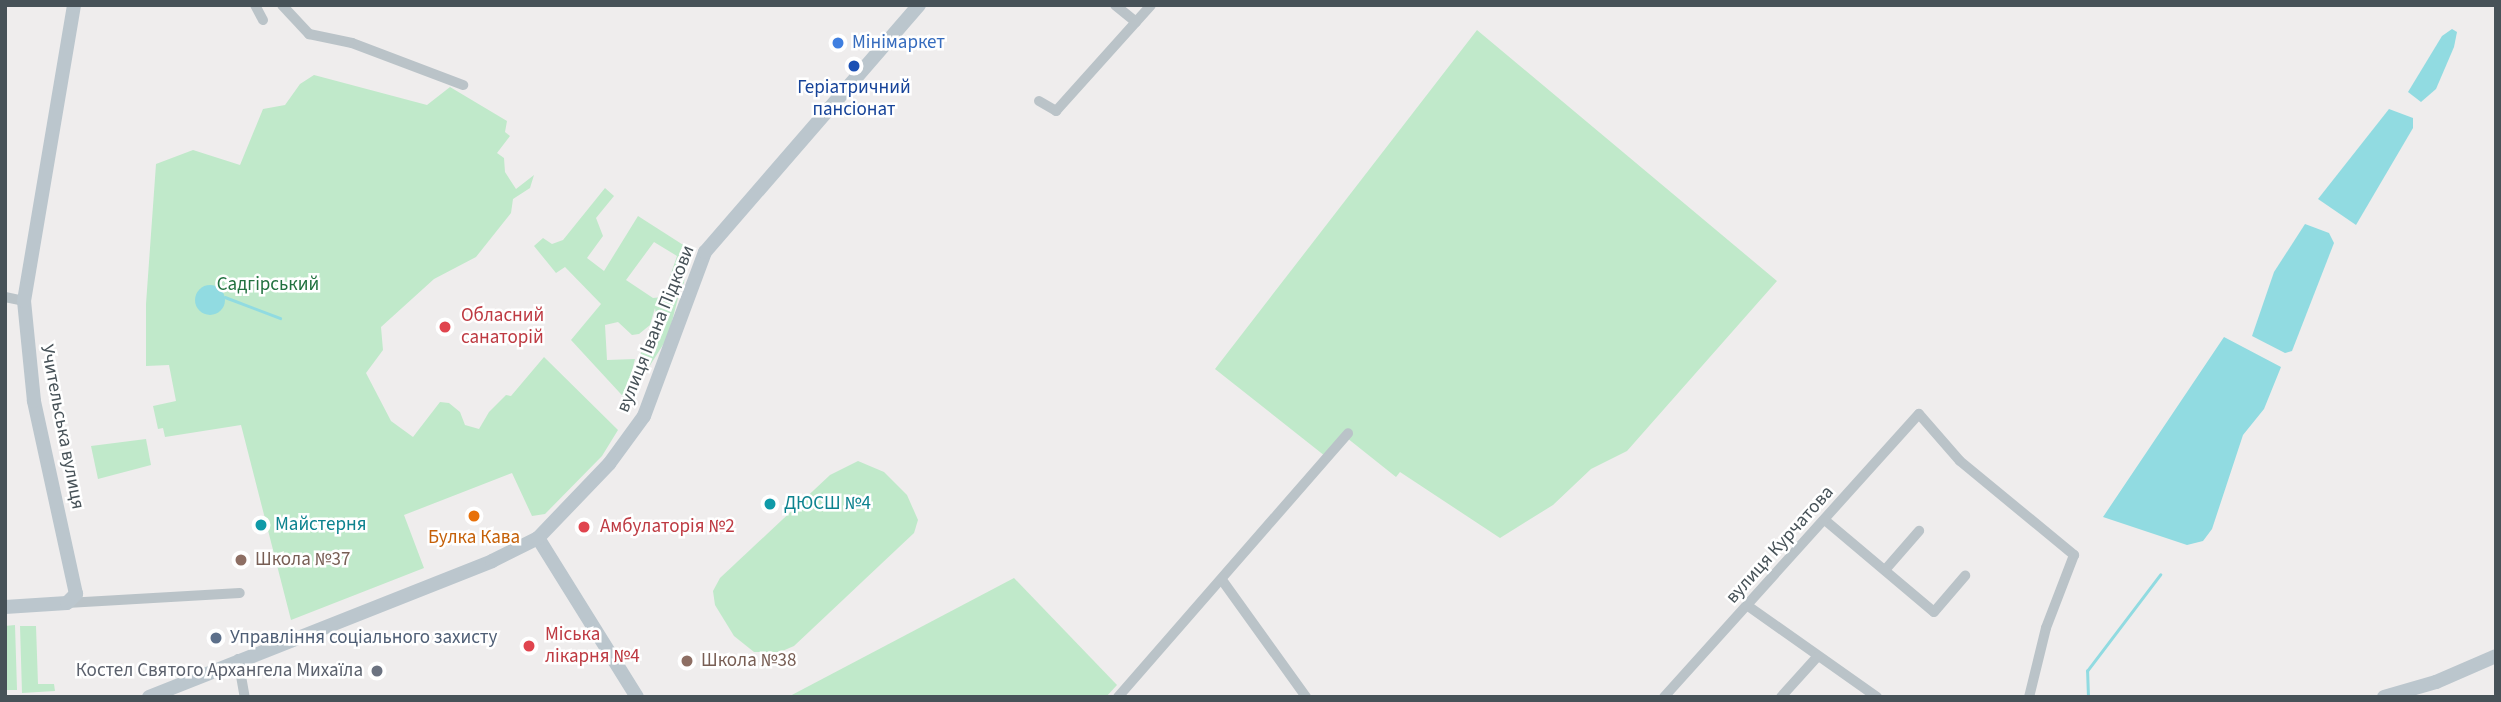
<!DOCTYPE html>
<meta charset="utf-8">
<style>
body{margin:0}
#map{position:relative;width:2501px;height:702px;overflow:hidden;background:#efeded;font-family:"Source Sans 3",sans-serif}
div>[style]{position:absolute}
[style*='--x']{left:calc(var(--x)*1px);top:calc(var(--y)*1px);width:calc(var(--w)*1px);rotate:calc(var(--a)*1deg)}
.green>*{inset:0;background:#c0e9ca}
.water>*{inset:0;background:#91dbe1}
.round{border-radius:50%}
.stream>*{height:2.5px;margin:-1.25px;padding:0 1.25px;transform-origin:1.25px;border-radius:1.25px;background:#91dbe1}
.street>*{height:10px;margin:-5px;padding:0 5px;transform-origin:5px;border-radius:5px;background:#bac3c8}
.secondary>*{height:14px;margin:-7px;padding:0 7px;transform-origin:7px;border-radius:7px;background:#bbc6cd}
.dots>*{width:19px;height:19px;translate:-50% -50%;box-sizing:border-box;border:4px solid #fff;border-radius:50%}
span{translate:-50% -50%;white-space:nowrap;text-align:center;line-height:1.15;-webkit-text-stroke:5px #fff;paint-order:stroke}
.shop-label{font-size:19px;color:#366cbe}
.left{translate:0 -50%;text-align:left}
.transit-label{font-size:19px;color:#164399}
.park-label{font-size:19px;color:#21713f}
.health-label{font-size:19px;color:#be3a42}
.street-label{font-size:19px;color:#475258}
.culture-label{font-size:19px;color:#0d838f}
.food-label{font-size:19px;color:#c56008}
.education-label{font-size:19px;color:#785e54}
.service-label{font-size:19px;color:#4e5e75}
.worship-label{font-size:19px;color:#5b616d}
.right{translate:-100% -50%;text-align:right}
.frame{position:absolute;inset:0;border:7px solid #475258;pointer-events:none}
</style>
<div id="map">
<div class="green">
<div style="clip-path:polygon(1477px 30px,1777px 281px,1627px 451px,1591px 469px,1553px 505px,1500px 538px,1400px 472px,1396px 477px,1342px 434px,1325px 456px,1215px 369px)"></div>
<div style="clip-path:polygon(314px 75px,427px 105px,450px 87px,507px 121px,505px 132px,510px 136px,497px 153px,504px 158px,505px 172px,516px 189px,534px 175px,530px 188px,513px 199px,511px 213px,476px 257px,434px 279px,381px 327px,383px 350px,366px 373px,391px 421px,413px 437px,440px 402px,449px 403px,460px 412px,465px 425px,479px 429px,489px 412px,506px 395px,511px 396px,544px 357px,618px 430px,602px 456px,545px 514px,532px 516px,512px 473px,404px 515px,424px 568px,291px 620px,241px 425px,165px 437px,163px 428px,158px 429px,153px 406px,176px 401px,169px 365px,146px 366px,146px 304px,156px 164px,193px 150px,240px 165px,263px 109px,285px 105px,300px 84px)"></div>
<div style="clip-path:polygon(evenodd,605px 188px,614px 196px,596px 218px,603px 236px,587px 258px,604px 271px,638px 216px,688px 248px,684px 283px,674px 295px,678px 298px,668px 337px,647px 370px,638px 375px,639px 357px,657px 320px,655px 308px,650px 325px,639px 334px,632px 335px,618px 322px,605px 325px,607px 360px,635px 359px,630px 379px,639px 388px,631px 405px,571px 340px,601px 304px,565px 267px,556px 273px,534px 246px,543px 238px,552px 244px,563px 240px,605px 188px,654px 242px,677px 256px,663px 297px,653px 298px,626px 280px,654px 242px)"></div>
<div style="clip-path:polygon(146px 439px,151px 465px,98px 479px,91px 446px)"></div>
<div style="clip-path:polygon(858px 461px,884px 472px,907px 495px,918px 520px,914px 533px,794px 646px,780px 652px,754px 652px,734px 636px,715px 605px,713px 591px,720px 578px,830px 475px)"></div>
<div style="clip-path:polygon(1014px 578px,1117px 685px,1106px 697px,788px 697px)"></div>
<div style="clip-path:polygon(15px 625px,17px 690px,5px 690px,5px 626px)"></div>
<div style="clip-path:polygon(20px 626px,36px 626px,38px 684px,54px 684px,55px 691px,22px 693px)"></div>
</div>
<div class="water">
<div style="clip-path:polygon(2452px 29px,2457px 32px,2454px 47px,2436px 89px,2421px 102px,2408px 92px,2442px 36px)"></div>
<div style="clip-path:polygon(2389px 109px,2413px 118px,2413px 128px,2356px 225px,2318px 199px)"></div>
<div style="clip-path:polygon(2305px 224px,2329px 233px,2334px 243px,2292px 351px,2285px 353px,2252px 336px,2274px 272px)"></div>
<div class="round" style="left:195px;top:285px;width:30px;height:30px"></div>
<div style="clip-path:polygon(2224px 337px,2281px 367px,2264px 409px,2243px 435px,2212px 529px,2203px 541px,2187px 545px,2103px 517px)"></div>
</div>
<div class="stream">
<div style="--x:225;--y:297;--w:59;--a:20.9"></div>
<div style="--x:2088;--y:697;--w:26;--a:-92"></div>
<div style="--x:2087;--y:671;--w:121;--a:-52.8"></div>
</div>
<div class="street">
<div style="--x:255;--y:5;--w:17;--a:62"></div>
<div style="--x:282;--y:5;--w:40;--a:47"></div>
<div style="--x:309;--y:34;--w:44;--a:11.8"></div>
<div style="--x:352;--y:43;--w:119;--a:20.7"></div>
<div style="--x:1115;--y:5;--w:27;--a:39"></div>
<div style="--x:1039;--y:101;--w:20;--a:30"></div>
<div style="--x:1056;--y:111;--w:142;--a:-48.1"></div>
<div style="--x:5;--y:297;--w:19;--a:12"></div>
<div style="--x:1826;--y:521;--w:141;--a:40.1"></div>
<div style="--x:1934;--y:612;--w:48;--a:-49.3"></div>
<div style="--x:1885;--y:570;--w:52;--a:-48.9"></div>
<div style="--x:1222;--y:580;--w:144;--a:54.3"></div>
<div style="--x:67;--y:603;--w:173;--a:-3.3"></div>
<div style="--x:1748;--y:606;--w:158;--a:35.2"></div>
<div style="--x:238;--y:659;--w:39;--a:80"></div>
<div style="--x:1118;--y:697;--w:350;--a:-48.9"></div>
<div style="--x:1664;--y:697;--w:381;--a:-48"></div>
<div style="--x:1919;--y:414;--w:62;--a:48.9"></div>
<div style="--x:1960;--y:461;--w:148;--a:39.5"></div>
<div style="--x:2074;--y:555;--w:78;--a:111"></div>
<div style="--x:2046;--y:628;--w:71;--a:103.8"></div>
<div style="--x:1781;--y:697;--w:54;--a:-48"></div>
</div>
<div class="secondary">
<div style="--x:538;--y:538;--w:187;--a:58.1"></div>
<div style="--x:5;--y:607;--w:62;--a:-3.7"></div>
<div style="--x:67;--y:603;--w:13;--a:-45"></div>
<div style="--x:76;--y:594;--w:198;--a:-102.3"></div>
<div style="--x:34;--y:401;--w:100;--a:-95.7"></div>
<div style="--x:24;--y:301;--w:300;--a:-80.4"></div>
<div style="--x:149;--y:697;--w:369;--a:-21.6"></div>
<div style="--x:492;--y:561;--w:51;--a:-26.6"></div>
<div style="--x:538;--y:538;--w:103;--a:-46.2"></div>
<div style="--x:609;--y:464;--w:59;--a:-53.9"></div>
<div style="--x:644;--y:416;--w:175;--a:-69.6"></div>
<div style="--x:705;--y:252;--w:327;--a:-49.1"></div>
<div style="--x:2384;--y:697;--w:54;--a:-16.1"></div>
<div style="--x:2436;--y:682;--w:65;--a:-23.4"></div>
</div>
<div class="dots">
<div style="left:838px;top:43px;background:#3f7fe0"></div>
<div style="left:854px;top:66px;background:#1a4fb4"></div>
<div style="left:445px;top:327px;background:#e0444e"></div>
<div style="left:770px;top:504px;background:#0f9aa8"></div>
<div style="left:474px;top:516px;background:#e8710a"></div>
<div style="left:261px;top:525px;background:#0f9aa8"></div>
<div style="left:584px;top:527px;background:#e0444e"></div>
<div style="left:241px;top:560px;background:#8d6e63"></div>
<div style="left:216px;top:638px;background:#5c6f8a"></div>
<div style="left:529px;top:646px;background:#e0444e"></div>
<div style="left:687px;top:661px;background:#8d6e63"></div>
<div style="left:377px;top:671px;background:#6b7280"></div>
</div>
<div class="shop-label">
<span class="left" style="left:852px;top:43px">Мінімаркет</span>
</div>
<div class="transit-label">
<span style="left:854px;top:99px">Геріатричний<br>пансіонат</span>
</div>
<div class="park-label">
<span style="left:268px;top:285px">Садгірський</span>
</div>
<div class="health-label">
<span class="left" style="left:461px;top:327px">Обласний<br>санаторій</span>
<span class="left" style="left:600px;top:527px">Амбулаторія №2</span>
<span class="left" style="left:545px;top:646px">Міська<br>лікарня №4</span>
</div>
<div class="street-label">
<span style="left:656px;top:329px;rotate:-68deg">вулиця Івана Підкови</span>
<span style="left:62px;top:427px;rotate:79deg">Учительська вулиця</span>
<span style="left:1780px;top:545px;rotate:-48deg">вулиця Курчатова</span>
</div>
<div class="culture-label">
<span class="left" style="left:784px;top:504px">ДЮСШ №4</span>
<span class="left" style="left:275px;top:525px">Майстерня</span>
</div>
<div class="food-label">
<span style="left:474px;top:538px">Булка Кава</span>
</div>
<div class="education-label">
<span class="left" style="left:255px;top:560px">Школа №37</span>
<span class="left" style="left:701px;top:661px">Школа №38</span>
</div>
<div class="service-label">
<span class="left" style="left:230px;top:638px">Управління соціального захисту</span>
</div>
<div class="worship-label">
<span class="right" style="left:363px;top:671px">Костел Святого Архангела Михаїла</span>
</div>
<div class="frame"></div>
</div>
